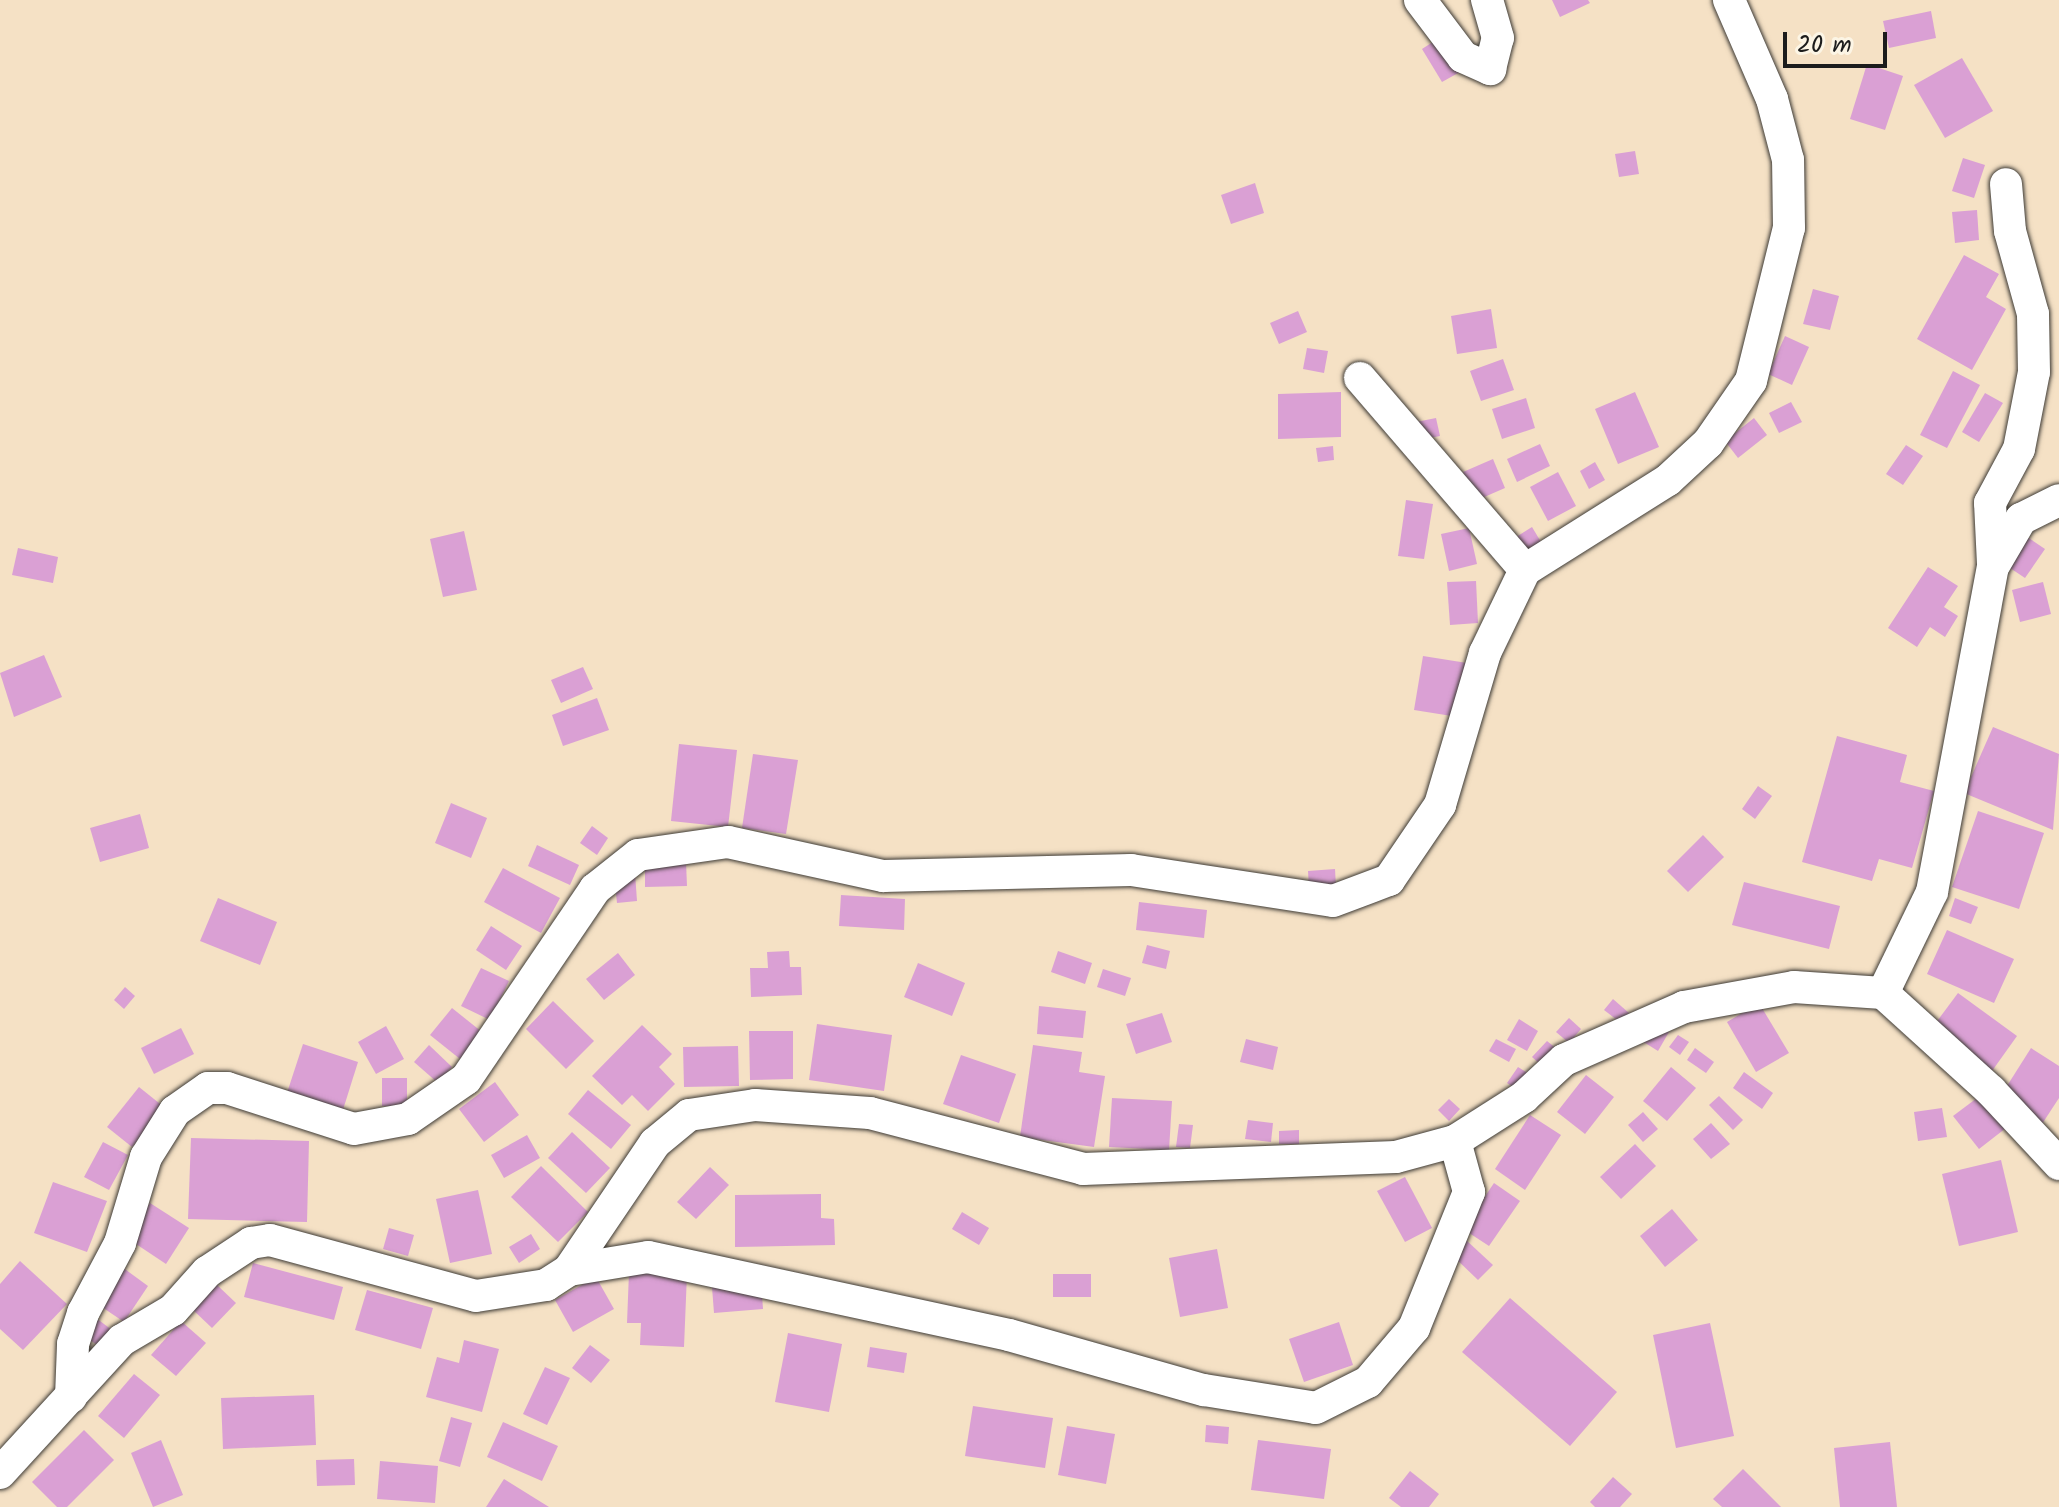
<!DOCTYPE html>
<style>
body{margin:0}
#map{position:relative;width:2059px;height:1507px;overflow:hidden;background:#f5e1c5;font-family:Kalam,sans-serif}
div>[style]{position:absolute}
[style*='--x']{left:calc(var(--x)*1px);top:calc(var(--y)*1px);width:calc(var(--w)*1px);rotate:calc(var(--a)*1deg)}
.building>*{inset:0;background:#daa0d4}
.roads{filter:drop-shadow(0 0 2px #3d3a35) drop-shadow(0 0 2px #3d3a35)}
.street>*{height:32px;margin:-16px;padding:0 16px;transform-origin:16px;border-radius:16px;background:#fff}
span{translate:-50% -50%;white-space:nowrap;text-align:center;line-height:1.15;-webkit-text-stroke:6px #fcf5e5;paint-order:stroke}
.scale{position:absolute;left:1783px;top:32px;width:104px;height:36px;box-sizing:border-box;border:4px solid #1c1c1c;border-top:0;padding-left:10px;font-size:24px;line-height:28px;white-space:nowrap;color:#1c1c1c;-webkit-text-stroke:6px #fcf5e5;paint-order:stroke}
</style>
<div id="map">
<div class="building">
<div style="clip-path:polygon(1552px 0,1588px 0,1590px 3px,1560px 17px)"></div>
<div style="clip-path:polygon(1931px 11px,1936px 38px,1889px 48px,1883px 21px)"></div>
<div style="clip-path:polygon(1439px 38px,1460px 72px,1442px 82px,1422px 49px)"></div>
<div style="clip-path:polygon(1962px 58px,1993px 111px,1945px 138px,1914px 85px)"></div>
<div style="clip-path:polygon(1867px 64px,1903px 76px,1885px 130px,1850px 119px)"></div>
<div style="clip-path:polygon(1635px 151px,1639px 174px,1619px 177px,1615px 154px)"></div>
<div style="clip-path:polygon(1963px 158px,1985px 165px,1974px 198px,1952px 191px)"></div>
<div style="clip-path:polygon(1255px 183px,1264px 213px,1231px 224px,1221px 195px)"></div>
<div style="clip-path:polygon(1977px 210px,1979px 240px,1955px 243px,1952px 212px)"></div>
<div style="clip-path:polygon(1964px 255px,1999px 274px,1986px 297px,2006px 309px,1972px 370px,1917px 339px)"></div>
<div style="clip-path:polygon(1813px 289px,1839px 296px,1830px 330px,1803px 324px)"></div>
<div style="clip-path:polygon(1491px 309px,1497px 348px,1457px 354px,1451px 316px)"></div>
<div style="clip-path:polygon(1298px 311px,1307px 332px,1279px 344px,1270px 323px)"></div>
<div style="clip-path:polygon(1785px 336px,1809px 347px,1792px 385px,1768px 374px)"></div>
<div style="clip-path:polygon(1307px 348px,1328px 351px,1324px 373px,1303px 369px)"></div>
<div style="clip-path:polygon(1503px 359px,1514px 390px,1481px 401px,1470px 371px)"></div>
<div style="clip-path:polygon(1953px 371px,1980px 385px,1947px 448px,1920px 435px)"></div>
<div style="clip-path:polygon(1341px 392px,1341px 437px,1278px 439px,1278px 394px)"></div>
<div style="clip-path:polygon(1635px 392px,1659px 447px,1618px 464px,1595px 409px)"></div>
<div style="clip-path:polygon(1985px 393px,2003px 403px,1979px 442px,1962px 432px)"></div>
<div style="clip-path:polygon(1526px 398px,1535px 428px,1502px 439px,1492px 409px)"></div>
<div style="clip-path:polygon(1791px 402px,1802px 422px,1779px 433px,1769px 413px)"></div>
<div style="clip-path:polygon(1436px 418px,1440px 436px,1420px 440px,1416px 422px)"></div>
<div style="clip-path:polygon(1754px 418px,1767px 435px,1738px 458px,1725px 441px)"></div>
<div style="clip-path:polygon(1540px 444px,1550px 466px,1517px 482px,1507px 459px)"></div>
<div style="clip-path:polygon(1906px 445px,1923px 456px,1903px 485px,1886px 474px)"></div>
<div style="clip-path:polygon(1333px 446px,1334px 460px,1318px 462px,1316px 448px)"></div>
<div style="clip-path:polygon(1493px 459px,1505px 488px,1475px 501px,1463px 472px)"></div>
<div style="clip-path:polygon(1595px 462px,1605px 480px,1589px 489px,1580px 471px)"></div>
<div style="clip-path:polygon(1558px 472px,1576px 506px,1548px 521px,1530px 487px)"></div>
<div style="clip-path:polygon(1406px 500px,1433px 504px,1424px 559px,1398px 556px)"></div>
<div style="clip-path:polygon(1532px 527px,1541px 542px,1522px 554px,1513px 539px)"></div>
<div style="clip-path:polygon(1469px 528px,1477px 564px,1449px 571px,1441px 534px)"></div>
<div style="clip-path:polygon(464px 531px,477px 590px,443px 597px,430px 539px)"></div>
<div style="clip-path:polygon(2020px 532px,2045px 549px,2025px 578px,2001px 562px)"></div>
<div style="clip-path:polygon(18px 548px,58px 557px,53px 583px,12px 575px)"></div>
<div style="clip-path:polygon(1928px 567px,1958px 586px,1944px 607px,1958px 616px,1945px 637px,1930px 627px,1917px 647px,1888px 628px)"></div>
<div style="clip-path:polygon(1476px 581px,1478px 623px,1450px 625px,1447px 582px)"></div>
<div style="clip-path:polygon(2043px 582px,2051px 614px,2020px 622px,2012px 590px)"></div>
<div style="clip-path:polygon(44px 655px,62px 697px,14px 717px,0 673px)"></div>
<div style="clip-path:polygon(1423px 656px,1467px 663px,1458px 717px,1414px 710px)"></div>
<div style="clip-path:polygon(583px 667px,593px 689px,561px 703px,551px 680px)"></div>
<div style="clip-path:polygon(597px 698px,609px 730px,563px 746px,552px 715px)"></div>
<div style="clip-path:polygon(1993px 727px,2059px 754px,2053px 830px,1964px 793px)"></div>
<div style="clip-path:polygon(1837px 736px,1907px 755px,1900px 782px,1934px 791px,1912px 868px,1879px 859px,1872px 881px,1802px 862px)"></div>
<div style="clip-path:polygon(679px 744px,737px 750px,728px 827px,671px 821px)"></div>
<div style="clip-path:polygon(753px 754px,798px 760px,786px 834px,742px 828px)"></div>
<div style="clip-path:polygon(1758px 786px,1772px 796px,1755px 819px,1742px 809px)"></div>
<div style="clip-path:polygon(451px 803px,487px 818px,471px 858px,435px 843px)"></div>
<div style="clip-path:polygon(1978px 811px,2044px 833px,2019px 909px,1952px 887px)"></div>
<div style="clip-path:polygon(140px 814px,149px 848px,100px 862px,90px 828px)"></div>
<div style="clip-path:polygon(592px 826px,608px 838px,597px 855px,580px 843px)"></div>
<div style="clip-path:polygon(1703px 835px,1724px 857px,1688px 892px,1667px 871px)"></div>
<div style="clip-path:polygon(537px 845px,579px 865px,570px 885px,528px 866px)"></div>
<div style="clip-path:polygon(686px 862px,687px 886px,645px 887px,645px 863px)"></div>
<div style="clip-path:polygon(503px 868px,560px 898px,541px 933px,484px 902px)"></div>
<div style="clip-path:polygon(1335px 869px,1336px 887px,1309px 888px,1308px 871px)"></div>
<div style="clip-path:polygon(635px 873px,637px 901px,617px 903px,614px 875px)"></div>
<div style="clip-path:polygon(1744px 882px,1840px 906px,1829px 949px,1732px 925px)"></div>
<div style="clip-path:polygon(841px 895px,905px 899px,904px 930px,839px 926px)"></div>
<div style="clip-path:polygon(218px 898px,277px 922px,260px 965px,200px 941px)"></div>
<div style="clip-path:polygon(1955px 898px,1978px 907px,1971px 924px,1949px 916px)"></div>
<div style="clip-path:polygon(1139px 902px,1207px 910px,1204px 938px,1136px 930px)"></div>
<div style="clip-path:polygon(491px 926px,522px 946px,506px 970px,476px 950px)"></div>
<div style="clip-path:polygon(1947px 930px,2014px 959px,1994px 1003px,1927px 974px)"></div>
<div style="clip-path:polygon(1147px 945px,1170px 951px,1166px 969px,1142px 963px)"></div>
<div style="clip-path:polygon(789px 951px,790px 967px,801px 967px,802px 995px,751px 997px,750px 968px,768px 968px,767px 952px)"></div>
<div style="clip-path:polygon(1058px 951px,1092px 963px,1085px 984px,1051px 972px)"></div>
<div style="clip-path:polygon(618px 953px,635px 975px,604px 1000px,586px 979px)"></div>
<div style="clip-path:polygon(918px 963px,965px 983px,952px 1016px,904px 997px)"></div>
<div style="clip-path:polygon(481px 968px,509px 981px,490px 1020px,461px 1006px)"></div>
<div style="clip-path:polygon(1103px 969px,1131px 978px,1125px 996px,1097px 987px)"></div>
<div style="clip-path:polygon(125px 987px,135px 996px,124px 1009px,114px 1000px)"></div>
<div style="clip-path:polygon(1958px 993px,2017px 1036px,1992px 1071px,1932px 1028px)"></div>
<div style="clip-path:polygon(1613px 999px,1629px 1013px,1621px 1023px,1604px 1010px)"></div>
<div style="clip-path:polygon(553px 1001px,594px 1041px,566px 1069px,526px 1029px)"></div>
<div style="clip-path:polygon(1759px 1003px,1789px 1053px,1756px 1072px,1727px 1022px)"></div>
<div style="clip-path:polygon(1039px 1006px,1086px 1011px,1083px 1038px,1037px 1034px)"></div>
<div style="clip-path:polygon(452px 1008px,482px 1032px,460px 1059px,430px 1035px)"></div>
<div style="clip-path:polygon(1162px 1013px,1172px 1042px,1136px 1054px,1126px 1024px)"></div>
<div style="clip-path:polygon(1569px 1018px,1581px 1029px,1569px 1043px,1556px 1032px)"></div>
<div style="clip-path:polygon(1519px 1019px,1538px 1031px,1527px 1051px,1507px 1040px)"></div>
<div style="clip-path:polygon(1653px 1022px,1669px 1032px,1658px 1051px,1642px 1041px)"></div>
<div style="clip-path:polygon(817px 1024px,892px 1035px,884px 1091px,809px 1080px)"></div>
<div style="clip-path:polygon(642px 1025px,672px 1054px,659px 1067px,675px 1084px,648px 1111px,632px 1095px,622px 1105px,592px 1076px)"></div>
<div style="clip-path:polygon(386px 1026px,404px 1059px,376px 1074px,358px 1042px)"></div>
<div style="clip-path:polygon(181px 1028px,194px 1054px,154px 1074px,141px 1048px)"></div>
<div style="clip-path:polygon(749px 1031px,793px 1031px,793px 1079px,750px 1080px)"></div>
<div style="clip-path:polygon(1678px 1035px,1689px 1042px,1680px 1055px,1669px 1047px)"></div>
<div style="clip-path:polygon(1246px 1039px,1278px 1047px,1273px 1070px,1240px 1062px)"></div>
<div style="clip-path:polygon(1496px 1039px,1516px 1049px,1509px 1062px,1489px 1051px)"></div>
<div style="clip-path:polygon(1547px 1041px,1557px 1049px,1542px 1066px,1532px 1057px)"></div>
<div style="clip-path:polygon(303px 1044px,358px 1062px,341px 1116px,285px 1099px)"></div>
<div style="clip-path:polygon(429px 1045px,452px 1067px,438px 1083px,414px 1062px)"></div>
<div style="clip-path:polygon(1033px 1045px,1082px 1052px,1079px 1072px,1105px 1076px,1094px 1147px,1020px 1137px)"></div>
<div style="clip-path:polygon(738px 1046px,739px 1086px,684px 1087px,683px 1047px)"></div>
<div style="clip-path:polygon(1695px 1048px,1714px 1062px,1706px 1073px,1687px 1060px)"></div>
<div style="clip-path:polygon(2031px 1048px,2059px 1066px,2059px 1098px,2042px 1124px,2000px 1097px)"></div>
<div style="clip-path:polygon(961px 1055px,1016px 1074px,999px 1123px,943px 1104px)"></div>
<div style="clip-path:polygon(1518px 1067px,1529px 1074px,1518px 1090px,1507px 1083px)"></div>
<div style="clip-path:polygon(1671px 1067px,1696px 1088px,1667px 1121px,1643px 1101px)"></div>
<div style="clip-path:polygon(1744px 1072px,1773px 1093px,1762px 1109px,1733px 1088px)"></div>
<div style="clip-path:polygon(1586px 1075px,1614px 1097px,1585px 1134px,1557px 1112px)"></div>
<div style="clip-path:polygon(382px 1078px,407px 1078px,407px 1106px,382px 1106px)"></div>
<div style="clip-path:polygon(495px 1082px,519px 1115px,484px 1142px,459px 1109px)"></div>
<div style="clip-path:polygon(139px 1087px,164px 1107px,132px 1147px,107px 1127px)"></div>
<div style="clip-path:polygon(588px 1090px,631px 1125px,611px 1149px,568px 1114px)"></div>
<div style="clip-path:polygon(1981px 1095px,2006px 1128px,1979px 1149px,1953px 1116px)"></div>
<div style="clip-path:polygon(1719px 1096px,1743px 1120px,1733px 1130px,1709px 1105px)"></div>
<div style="clip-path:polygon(1112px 1098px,1172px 1101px,1169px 1150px,1109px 1147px)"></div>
<div style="clip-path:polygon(1449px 1099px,1460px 1109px,1449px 1121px,1438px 1110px)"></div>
<div style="clip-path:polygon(1942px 1108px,1947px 1137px,1918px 1141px,1914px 1112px)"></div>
<div style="clip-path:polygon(1643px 1112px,1658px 1129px,1643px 1142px,1628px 1125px)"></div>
<div style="clip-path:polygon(1530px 1115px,1561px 1135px,1525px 1190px,1495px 1169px)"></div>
<div style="clip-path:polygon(1248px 1120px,1273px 1123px,1271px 1142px,1245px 1139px)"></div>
<div style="clip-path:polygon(1711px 1123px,1730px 1144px,1711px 1159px,1693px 1139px)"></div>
<div style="clip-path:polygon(1179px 1124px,1193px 1125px,1190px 1148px,1176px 1147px)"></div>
<div style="clip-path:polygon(1299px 1130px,1299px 1144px,1279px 1144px,1279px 1131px)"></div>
<div style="clip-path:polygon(572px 1132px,610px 1168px,586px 1193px,548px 1158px)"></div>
<div style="clip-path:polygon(527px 1135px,540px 1158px,504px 1178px,491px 1155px)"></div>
<div style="clip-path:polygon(191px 1138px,309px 1141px,307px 1222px,188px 1219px)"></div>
<div style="clip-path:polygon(103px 1142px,128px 1155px,109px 1190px,84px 1177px)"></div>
<div style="clip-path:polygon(1635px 1144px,1656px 1166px,1621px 1199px,1600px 1177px)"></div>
<div style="clip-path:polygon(2001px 1160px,2018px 1232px,1959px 1246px,1942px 1174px)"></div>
<div style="clip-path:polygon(541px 1166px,588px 1212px,558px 1242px,511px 1197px)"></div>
<div style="clip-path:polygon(710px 1167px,729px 1185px,696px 1219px,677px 1202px)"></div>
<div style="clip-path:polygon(1405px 1177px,1432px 1228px,1405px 1242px,1377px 1191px)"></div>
<div style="clip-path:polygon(53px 1182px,107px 1201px,87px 1252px,34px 1233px)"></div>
<div style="clip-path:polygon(1494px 1183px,1520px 1201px,1489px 1246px,1463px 1229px)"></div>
<div style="clip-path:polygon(478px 1190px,492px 1254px,450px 1263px,436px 1199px)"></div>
<div style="clip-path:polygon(821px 1194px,821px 1218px,834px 1219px,835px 1245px,735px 1247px,735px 1195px)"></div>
<div style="clip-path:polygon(150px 1203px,189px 1228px,166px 1264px,127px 1238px)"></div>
<div style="clip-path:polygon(1672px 1209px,1698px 1240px,1665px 1267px,1640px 1236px)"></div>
<div style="clip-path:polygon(962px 1212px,989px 1228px,979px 1245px,952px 1229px)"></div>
<div style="clip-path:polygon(389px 1228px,414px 1235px,408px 1256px,383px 1249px)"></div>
<div style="clip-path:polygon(531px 1234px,540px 1249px,519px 1263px,509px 1247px)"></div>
<div style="clip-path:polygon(1466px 1240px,1493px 1265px,1478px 1280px,1452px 1255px)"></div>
<div style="clip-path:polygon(1217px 1249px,1228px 1308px,1180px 1317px,1169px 1258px)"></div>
<div style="clip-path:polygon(20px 1261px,67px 1304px,23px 1350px,0 1329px,0 1284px)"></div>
<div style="clip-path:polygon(253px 1263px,343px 1287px,334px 1320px,244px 1297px)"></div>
<div style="clip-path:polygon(122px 1267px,148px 1286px,124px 1322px,96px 1303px)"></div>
<div style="clip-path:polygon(629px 1272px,687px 1274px,684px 1347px,640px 1345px,641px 1323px,627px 1323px)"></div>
<div style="clip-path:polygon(1053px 1274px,1091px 1274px,1091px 1297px,1053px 1297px)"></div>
<div style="clip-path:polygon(596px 1277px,614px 1309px,573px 1332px,555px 1300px)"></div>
<div style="clip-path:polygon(761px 1282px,763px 1309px,714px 1313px,712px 1287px)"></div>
<div style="clip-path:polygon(216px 1284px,236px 1303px,212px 1328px,192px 1309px)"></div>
<div style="clip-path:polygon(367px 1290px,433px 1308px,421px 1349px,355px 1330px)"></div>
<div style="clip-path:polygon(1510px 1298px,1617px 1392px,1570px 1446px,1462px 1352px)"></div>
<div style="clip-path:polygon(96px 1318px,112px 1330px,100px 1347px,84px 1336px)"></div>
<div style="clip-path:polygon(181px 1321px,206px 1343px,176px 1376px,151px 1355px)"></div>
<div style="clip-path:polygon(1339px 1322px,1353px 1365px,1304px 1382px,1289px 1339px)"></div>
<div style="clip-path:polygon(1710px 1323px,1734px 1436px,1676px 1448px,1653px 1335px)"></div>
<div style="clip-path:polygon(788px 1333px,842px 1344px,829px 1412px,775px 1402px)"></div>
<div style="clip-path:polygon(464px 1340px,499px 1349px,482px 1412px,426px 1397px,437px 1357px,459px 1363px)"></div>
<div style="clip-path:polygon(590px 1345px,610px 1360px,591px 1383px,572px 1368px)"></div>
<div style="clip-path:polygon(870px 1347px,907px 1353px,904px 1373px,867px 1367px)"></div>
<div style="clip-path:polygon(545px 1367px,570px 1378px,547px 1425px,523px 1414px)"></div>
<div style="clip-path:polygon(134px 1374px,160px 1395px,124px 1438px,98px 1416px)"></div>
<div style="clip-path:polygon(314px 1395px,316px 1445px,223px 1449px,221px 1398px)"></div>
<div style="clip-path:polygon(973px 1406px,1053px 1418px,1045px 1468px,965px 1456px)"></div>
<div style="clip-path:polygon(451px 1417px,472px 1423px,460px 1467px,439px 1461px)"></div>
<div style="clip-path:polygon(503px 1422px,558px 1446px,542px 1481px,487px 1457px)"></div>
<div style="clip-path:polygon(1206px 1425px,1229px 1427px,1228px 1444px,1205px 1442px)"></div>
<div style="clip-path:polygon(1067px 1426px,1115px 1434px,1106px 1484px,1058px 1475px)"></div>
<div style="clip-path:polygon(84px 1430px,114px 1460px,67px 1507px,57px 1507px,32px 1482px)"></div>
<div style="clip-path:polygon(161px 1440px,183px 1495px,153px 1507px,131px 1453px)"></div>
<div style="clip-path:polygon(1258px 1440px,1331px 1449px,1324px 1499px,1251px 1490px)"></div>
<div style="clip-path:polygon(1890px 1442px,1897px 1507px,1840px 1507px,1834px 1448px)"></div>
<div style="clip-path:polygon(354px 1459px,355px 1485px,317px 1486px,316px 1460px)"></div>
<div style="clip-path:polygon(380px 1461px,438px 1466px,435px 1503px,377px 1499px)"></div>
<div style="clip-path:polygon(1743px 1469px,1781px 1507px,1722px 1507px,1713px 1499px)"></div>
<div style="clip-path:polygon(1410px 1471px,1439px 1494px,1429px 1507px,1401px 1507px,1389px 1498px)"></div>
<div style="clip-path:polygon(1613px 1477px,1632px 1494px,1620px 1507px,1595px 1507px,1590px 1502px)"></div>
<div style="clip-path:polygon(504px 1479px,549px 1507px,486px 1507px)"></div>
</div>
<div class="roads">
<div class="street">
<div style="--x:1420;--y:0;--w:71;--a:53"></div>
<div style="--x:1463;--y:57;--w:30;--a:24"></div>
<div style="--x:1490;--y:69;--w:32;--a:-76"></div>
<div style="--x:1498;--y:38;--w:40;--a:-106"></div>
<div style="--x:1360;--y:378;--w:253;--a:49.3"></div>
<div style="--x:1993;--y:564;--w:61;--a:-92.8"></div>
<div style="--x:1990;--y:503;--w:61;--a:-61.8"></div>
<div style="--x:2019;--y:449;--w:78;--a:-79"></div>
<div style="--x:2034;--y:372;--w:58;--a:-91"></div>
<div style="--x:2033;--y:314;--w:86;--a:-105.5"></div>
<div style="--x:2010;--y:231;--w:47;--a:-94.9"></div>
<div style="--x:1883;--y:993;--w:146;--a:42.2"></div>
<div style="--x:1991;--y:1091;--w:100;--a:47"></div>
<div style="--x:569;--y:1270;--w:80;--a:-9.3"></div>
<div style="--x:648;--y:1257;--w:369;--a:12.2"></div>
<div style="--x:1009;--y:1335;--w:203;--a:15.8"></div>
<div style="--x:1204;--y:1390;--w:113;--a:9.1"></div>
<div style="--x:1316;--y:1408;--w:58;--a:-26.6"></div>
<div style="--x:1368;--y:1382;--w:71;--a:-49.6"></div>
<div style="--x:1414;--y:1328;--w:147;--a:-68"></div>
<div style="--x:1469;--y:1192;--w:53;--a:-105.4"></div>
<div style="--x:71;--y:1397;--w:53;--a:-87.8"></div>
<div style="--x:73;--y:1344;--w:33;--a:-72"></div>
<div style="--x:83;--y:1313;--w:79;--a:-62.1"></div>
<div style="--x:120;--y:1243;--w:90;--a:-73.2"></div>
<div style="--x:146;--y:1157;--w:54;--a:-57.8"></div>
<div style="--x:175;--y:1111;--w:40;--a:-34.9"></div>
<div style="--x:208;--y:1088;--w:19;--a:0"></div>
<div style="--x:227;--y:1088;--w:133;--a:17.9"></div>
<div style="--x:354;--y:1129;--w:55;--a:-10.5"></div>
<div style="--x:408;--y:1119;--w:70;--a:-34.6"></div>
<div style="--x:466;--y:1079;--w:230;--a:-55.8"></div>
<div style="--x:595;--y:889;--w:55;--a:-38.3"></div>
<div style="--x:638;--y:855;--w:91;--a:-8.2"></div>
<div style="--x:728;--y:842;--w:159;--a:12.4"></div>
<div style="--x:883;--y:876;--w:248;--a:-1.4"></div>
<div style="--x:1131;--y:870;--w:204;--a:8.7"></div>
<div style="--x:1333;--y:901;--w:60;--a:-20.6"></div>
<div style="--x:1389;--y:880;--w:91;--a:-55.8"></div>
<div style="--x:1440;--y:805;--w:159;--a:-73.5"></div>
<div style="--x:1485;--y:653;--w:92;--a:-64.3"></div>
<div style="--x:1525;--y:570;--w:169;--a:-32.2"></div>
<div style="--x:1668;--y:480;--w:54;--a:-42.8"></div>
<div style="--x:1708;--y:443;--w:75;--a:-55.3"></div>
<div style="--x:1751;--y:381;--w:158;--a:-76.1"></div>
<div style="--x:1789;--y:228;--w:68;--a:-90.8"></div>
<div style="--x:1788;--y:160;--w:63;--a:-104.7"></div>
<div style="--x:1772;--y:99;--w:108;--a:-113.5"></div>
<div style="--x:0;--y:1473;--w:180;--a:-47.5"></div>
<div style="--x:122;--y:1340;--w:59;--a:-30.5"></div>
<div style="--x:173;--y:1310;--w:51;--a:-48.2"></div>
<div style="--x:207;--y:1272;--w:53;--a:-33.4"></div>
<div style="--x:251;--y:1243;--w:19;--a:-9"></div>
<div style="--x:270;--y:1240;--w:213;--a:15.2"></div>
<div style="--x:476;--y:1296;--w:71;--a:-8.9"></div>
<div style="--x:546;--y:1285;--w:27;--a:-33"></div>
<div style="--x:569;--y:1270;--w:153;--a:-55.9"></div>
<div style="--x:655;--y:1143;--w:44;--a:-39.5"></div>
<div style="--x:689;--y:1115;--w:67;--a:-8.6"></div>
<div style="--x:755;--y:1105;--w:115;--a:4"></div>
<div style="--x:870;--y:1113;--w:220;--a:14.7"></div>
<div style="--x:1083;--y:1169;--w:313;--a:-2.2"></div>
<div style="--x:1396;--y:1157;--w:61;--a:-15.2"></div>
<div style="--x:1455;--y:1141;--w:82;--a:-32.5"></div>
<div style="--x:1524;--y:1097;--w:54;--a:-42.8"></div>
<div style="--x:1564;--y:1060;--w:131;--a:-23.8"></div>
<div style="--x:1684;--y:1007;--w:112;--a:-10.3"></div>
<div style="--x:1794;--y:987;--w:89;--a:3.9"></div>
<div style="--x:1883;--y:993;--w:112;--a:-64.1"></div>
<div style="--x:1932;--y:892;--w:331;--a:-79.4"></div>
<div style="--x:1993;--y:567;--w:56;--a:-59.7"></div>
<div style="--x:2021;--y:519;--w:42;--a:-26.6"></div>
</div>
</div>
<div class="scale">20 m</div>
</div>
